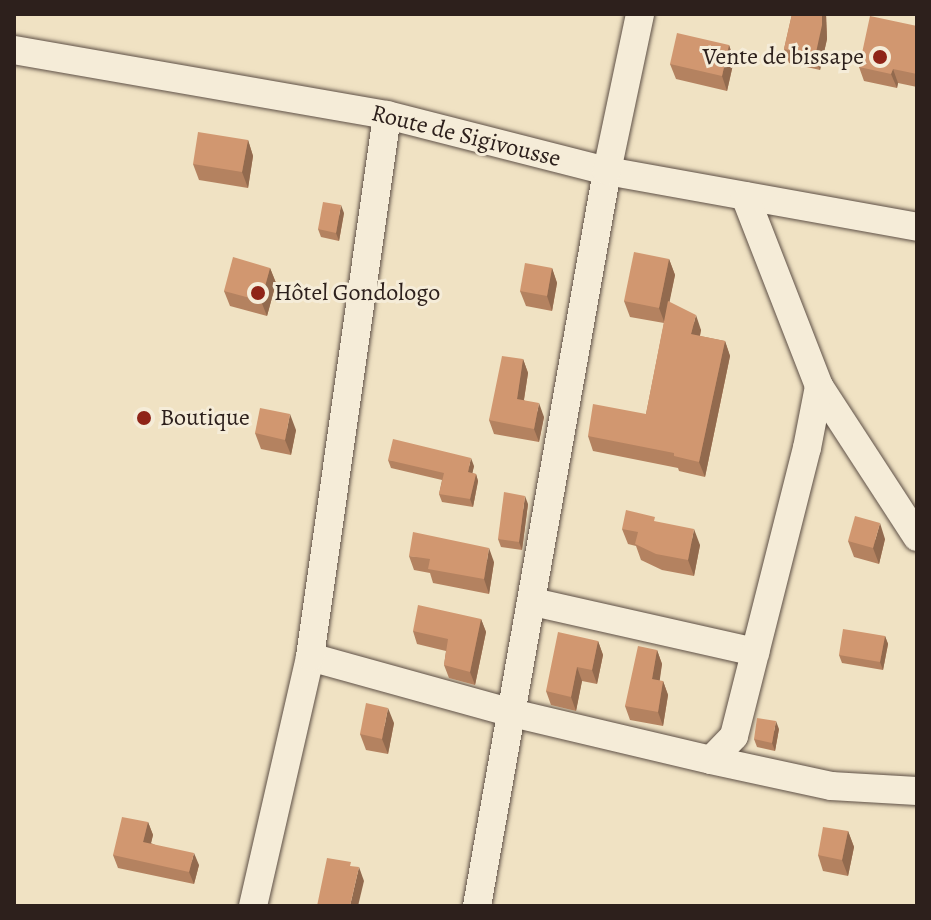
<!DOCTYPE html>
<meta charset="utf-8">
<style>
body{margin:0}
#map{position:relative;width:931px;height:920px;overflow:hidden;background:#f0e2c3;font-family:Alegreya,serif}
div>[style]{position:absolute}
[style*='--x']{left:calc(var(--x)*1px);top:calc(var(--y)*1px);width:calc(var(--w)*1px);rotate:calc(var(--a)*1deg)}
.roads{filter:drop-shadow(0 0 2px #5e5046) drop-shadow(0 0 2px #5e5046)}
.minor>*{height:28px;margin:-14px;padding:0 14px;transform-origin:14px;border-radius:14px;background:#f5ecd8}
.wall>*{inset:0;background:#b48260}
.shaded-wall>*{inset:0;background:#926a4e}
.building>*{inset:0;background:#d19770}
.dots>*{width:22px;height:22px;translate:-50% -50%;box-sizing:border-box;border:4px solid #f5ecd8;border-radius:50%}
span{translate:-50% -50%;white-space:nowrap;text-align:center;line-height:1.15;-webkit-text-stroke:6px #f5ecd8;paint-order:stroke}
.poi-label{font-size:24px;color:#2d201c}
.right{translate:-100% -50%;text-align:right}
.left{translate:0 -50%;text-align:left}
.street-label{font-size:24px;color:#2d201c}
.frame{position:absolute;inset:0;border:16px solid #2d201c;pointer-events:none}
</style>
<div id="map">
<div class="roads">
<div class="minor">
<div style="--x:14;--y:50;--w:379;--a:9.9"></div>
<div style="--x:387;--y:115;--w:227;--a:14.3"></div>
<div style="--x:607;--y:171;--w:315;--a:10.2"></div>
<div style="--x:819;--y:386;--w:180;--a:57"></div>
<div style="--x:533;--y:602;--w:228;--a:12.7"></div>
<div style="--x:310;--y:657;--w:210;--a:15.5"></div>
<div style="--x:512;--y:713;--w:204;--a:13.3"></div>
<div style="--x:711;--y:760;--w:33;--a:-46"></div>
<div style="--x:734;--y:736;--w:297;--a:-75.8"></div>
<div style="--x:807;--y:448;--w:63;--a:-79"></div>
<div style="--x:819;--y:386;--w:204;--a:-111.3"></div>
<div style="--x:711;--y:760;--w:123;--a:12.2"></div>
<div style="--x:831;--y:786;--w:86;--a:3.3"></div>
<div style="--x:253;--y:906;--w:255;--a:-77.1"></div>
<div style="--x:310;--y:657;--w:547;--a:-81.91"></div>
<div style="--x:477;--y:906;--w:746;--a:-79.97"></div>
<div style="--x:607;--y:171;--w:160;--a:-78.1"></div>
</div>
</div>
<div class="wall">
<div style="clip-path:polygon(792px 14px,826px 14px,827px 39px,820px 70px,789px 63px,784px 49px)"></div>
<div style="clip-path:polygon(917px 26px,917px 87px,898px 83px,897px 88px,864px 81px,859px 67px)"></div>
<div style="clip-path:polygon(729px 45px,734px 60px,727px 91px,676px 79px,670px 64px)"></div>
<div style="clip-path:polygon(248px 140px,253px 156px,248px 188px,199px 180px,193px 164px)"></div>
<div style="clip-path:polygon(344px 213px,339px 241px,321px 237px,318px 229px)"></div>
<div style="clip-path:polygon(669px 259px,675px 275px,669px 302px,701px 330px,700px 336px,725px 341px,730px 356px,705px 477px,679px 471px,678px 468px,593px 451px,588px 436px,646px 414px,664px 323px,630px 317px,624px 301px)"></div>
<div style="clip-path:polygon(270px 268px,276px 283px,267px 316px,230px 306px,224px 291px)"></div>
<div style="clip-path:polygon(552px 268px,557px 283px,552px 311px,526px 306px,520px 291px)"></div>
<div style="clip-path:polygon(523px 359px,528px 373px,524px 400px,544px 417px,539px 442px,494px 434px,489px 420px)"></div>
<div style="clip-path:polygon(296px 430px,291px 455px,261px 449px,255px 433px)"></div>
<div style="clip-path:polygon(388px 460px,474px 466px,472px 473px,476px 474px,478px 481px,473px 507px,442px 502px,439px 494px,442px 480px,391px 468px)"></div>
<div style="clip-path:polygon(528px 504px,522px 550px,501px 547px,498px 539px)"></div>
<div style="clip-path:polygon(657px 522px,700px 545px,694px 576px,662px 570px,641px 560px,636px 546px,628px 544px,622px 529px)"></div>
<div style="clip-path:polygon(885px 539px,879px 564px,854px 557px,848px 541px)"></div>
<div style="clip-path:polygon(409px 556px,494px 562px,489px 594px,433px 583px,430px 573px,414px 570px)"></div>
<div style="clip-path:polygon(481px 619px,486px 632px,475px 685px,449px 678px,444px 665px,446px 651px,417px 644px,413px 631px)"></div>
<div style="clip-path:polygon(885px 636px,888px 644px,883px 670px,842px 663px,839px 655px)"></div>
<div style="clip-path:polygon(598px 641px,603px 655px,597px 684px,582px 681px,576px 711px,551px 705px,546px 691px)"></div>
<div style="clip-path:polygon(657px 650px,662px 664px,659px 681px,663px 681px,668px 695px,663px 726px,630px 720px,625px 706px)"></div>
<div style="clip-path:polygon(394px 723px,388px 754px,366px 750px,360px 734px)"></div>
<div style="clip-path:polygon(779px 729px,775px 751px,757px 747px,754px 739px)"></div>
<div style="clip-path:polygon(148px 822px,153px 835px,151px 843px,199px 865px,194px 884px,118px 868px,113px 855px)"></div>
<div style="clip-path:polygon(848px 831px,854px 847px,848px 876px,823px 871px,818px 855px)"></div>
</div>
<div class="shaded-wall">
<div style="clip-path:polygon(822px 14px,826px 14px,827px 39px,820px 70px,815px 57px)"></div>
<div style="clip-path:polygon(729px 45px,734px 60px,727px 91px,722px 76px)"></div>
<div style="clip-path:polygon(893px 69px,898px 83px,897px 88px,891px 74px)"></div>
<div style="clip-path:polygon(248px 140px,253px 156px,248px 188px,242px 172px)"></div>
<div style="clip-path:polygon(341px 205px,344px 213px,339px 241px,336px 233px)"></div>
<div style="clip-path:polygon(669px 259px,675px 275px,665px 324px,659px 308px)"></div>
<div style="clip-path:polygon(270px 268px,276px 283px,267px 316px,261px 301px)"></div>
<div style="clip-path:polygon(552px 268px,557px 283px,552px 311px,547px 296px)"></div>
<div style="clip-path:polygon(696px 315px,701px 330px,697px 349px,691px 334px)"></div>
<div style="clip-path:polygon(725px 341px,730px 356px,705px 477px,699px 462px)"></div>
<div style="clip-path:polygon(523px 359px,528px 373px,522px 412px,517px 399px)"></div>
<div style="clip-path:polygon(539px 403px,544px 417px,539px 442px,534px 429px)"></div>
<div style="clip-path:polygon(290px 414px,296px 430px,291px 455px,285px 440px)"></div>
<div style="clip-path:polygon(471px 458px,474px 466px,471px 480px,468px 472px)"></div>
<div style="clip-path:polygon(476px 474px,478px 481px,473px 507px,470px 499px)"></div>
<div style="clip-path:polygon(525px 496px,528px 504px,522px 550px,519px 542px)"></div>
<div style="clip-path:polygon(880px 523px,885px 539px,879px 564px,873px 548px)"></div>
<div style="clip-path:polygon(694px 529px,700px 545px,694px 576px,688px 560px)"></div>
<div style="clip-path:polygon(489px 548px,494px 562px,489px 594px,484px 579px)"></div>
<div style="clip-path:polygon(481px 619px,486px 632px,475px 685px,470px 672px)"></div>
<div style="clip-path:polygon(885px 636px,888px 644px,883px 670px,880px 662px)"></div>
<div style="clip-path:polygon(598px 641px,603px 655px,597px 684px,592px 670px)"></div>
<div style="clip-path:polygon(657px 650px,662px 664px,658px 693px,652px 679px)"></div>
<div style="clip-path:polygon(577px 667px,582px 681px,576px 711px,571px 697px)"></div>
<div style="clip-path:polygon(663px 681px,668px 695px,663px 726px,658px 712px)"></div>
<div style="clip-path:polygon(388px 708px,394px 723px,388px 754px,382px 739px)"></div>
<div style="clip-path:polygon(776px 721px,779px 729px,775px 751px,772px 743px)"></div>
<div style="clip-path:polygon(148px 822px,153px 835px,148px 855px,143px 842px)"></div>
<div style="clip-path:polygon(848px 831px,854px 847px,848px 876px,842px 860px)"></div>
<div style="clip-path:polygon(194px 853px,199px 865px,194px 884px,189px 872px)"></div>
<div style="clip-path:polygon(359px 867px,364px 881px,358px 906px,350px 906px)"></div>
</div>
<div class="building">
<div style="clip-path:polygon(792px 14px,822px 14px,822px 25px,815px 57px,784px 49px)"></div>
<div style="clip-path:polygon(870px 16px,917px 26px,917px 74px,893px 69px,891px 74px,859px 67px)"></div>
<div style="clip-path:polygon(677px 33px,729px 45px,722px 76px,670px 64px)"></div>
<div style="clip-path:polygon(198px 132px,248px 140px,242px 172px,193px 164px)"></div>
<div style="clip-path:polygon(323px 202px,341px 205px,336px 233px,318px 229px)"></div>
<div style="clip-path:polygon(634px 252px,669px 259px,659px 308px,624px 301px)"></div>
<div style="clip-path:polygon(233px 257px,270px 268px,261px 301px,224px 291px)"></div>
<div style="clip-path:polygon(525px 263px,552px 268px,547px 296px,520px 291px)"></div>
<div style="clip-path:polygon(668px 301px,696px 315px,691px 334px,725px 341px,699px 462px,674px 456px,674px 453px,588px 436px,593px 404px,646px 414px)"></div>
<div style="clip-path:polygon(502px 356px,523px 359px,517px 399px,539px 403px,534px 429px,489px 420px)"></div>
<div style="clip-path:polygon(260px 408px,290px 414px,285px 440px,255px 433px)"></div>
<div style="clip-path:polygon(393px 439px,471px 458px,468px 472px,476px 474px,470px 499px,439px 494px,444px 473px,388px 460px)"></div>
<div style="clip-path:polygon(504px 492px,525px 496px,519px 542px,498px 539px)"></div>
<div style="clip-path:polygon(626px 510px,655px 517px,654px 521px,694px 529px,688px 560px,656px 554px,635px 544px,638px 532px,622px 529px)"></div>
<div style="clip-path:polygon(855px 516px,880px 523px,873px 548px,848px 541px)"></div>
<div style="clip-path:polygon(413px 532px,489px 548px,484px 579px,428px 569px,430px 559px,409px 556px)"></div>
<div style="clip-path:polygon(418px 605px,481px 619px,470px 672px,444px 665px,448px 639px,413px 631px)"></div>
<div style="clip-path:polygon(843px 629px,885px 636px,880px 662px,839px 655px)"></div>
<div style="clip-path:polygon(558px 632px,598px 641px,592px 670px,577px 667px,571px 697px,546px 691px)"></div>
<div style="clip-path:polygon(638px 646px,657px 650px,652px 679px,663px 681px,658px 712px,625px 706px)"></div>
<div style="clip-path:polygon(366px 703px,388px 708px,382px 739px,360px 734px)"></div>
<div style="clip-path:polygon(757px 718px,776px 721px,772px 743px,754px 739px)"></div>
<div style="clip-path:polygon(122px 817px,148px 822px,143px 842px,194px 853px,189px 872px,113px 855px)"></div>
<div style="clip-path:polygon(823px 827px,848px 831px,842px 860px,818px 855px)"></div>
<div style="clip-path:polygon(327px 858px,351px 862px,350px 866px,359px 867px,350px 906px,317px 906px)"></div>
</div>
<div class="dots">
<div style="left:880px;top:57px;background:#8f2418"></div>
<div style="left:258px;top:293px;background:#8f2418"></div>
<div style="left:144px;top:418px;background:#8f2418"></div>
</div>
<div class="poi-label">
<span class="right" style="left:864px;top:57px">Vente de bissape</span>
<span class="left" style="left:274px;top:293px">Hôtel Gondologo</span>
<span class="left" style="left:160px;top:418px">Boutique</span>
</div>
<div class="street-label">
<span style="left:466px;top:136px;rotate:14deg">Route de Sigivousse</span>
</div>
<div class="frame"></div>
</div>
